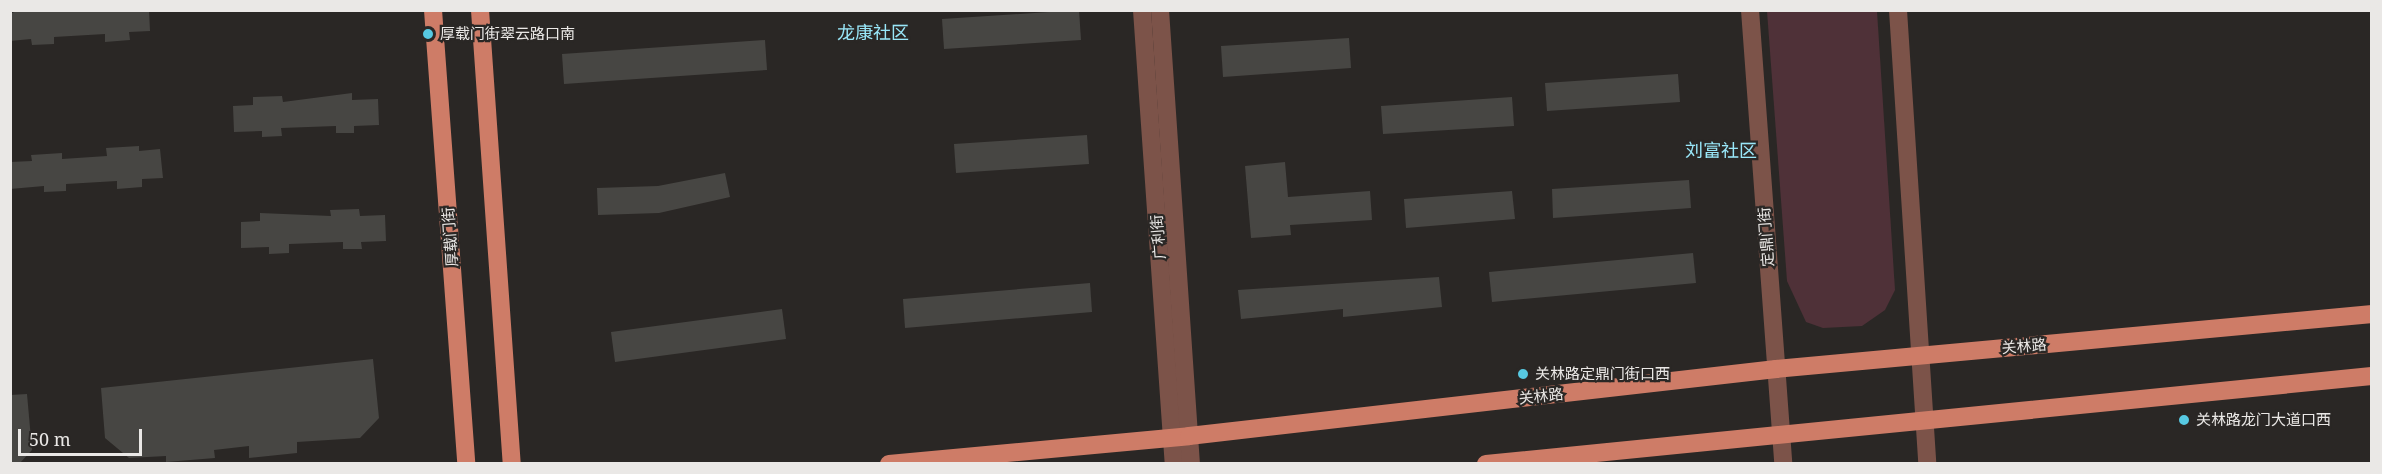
<!DOCTYPE html>
<meta charset="utf-8">
<style>
body{margin:0}
#map{position:relative;width:2382px;height:474px;overflow:hidden;background:#2a2725;font-family:"Noto Serif","Noto Sans SC",serif}
div>[style]{position:absolute}
[style*='--x']{left:calc(var(--x)*1px);top:calc(var(--y)*1px);width:calc(var(--w)*1px);rotate:calc(var(--a)*1deg)}
.green>*{inset:0;background:#4f3138}
.building>*{inset:0;background:#474643}
.minor>*{height:18px;margin:-9px;padding:0 9px;transform-origin:9px;border-radius:9px;background:#7c5349}
.major>*{height:18px;margin:-9px;padding:0 9px;transform-origin:9px;border-radius:9px;background:#ce7c67}
.dots>*{width:16px;height:16px;translate:-50% -50%;box-sizing:border-box;border:3px solid #2a2725;border-radius:50%}
span{translate:-50% -50%;white-space:nowrap;text-align:center;line-height:1.15;-webkit-text-stroke:4.5px #2a2725;paint-order:stroke}
.poi-label{font-size:15px;color:#eae8e6}
.left{translate:0 -50%;text-align:left}
.street-label{font-size:15px;color:#eae8e6}
.quarter-label{font-size:18px;color:#99e7f9}
.frame{position:absolute;inset:0;border:12px solid #eae8e6;pointer-events:none}
.scale{position:absolute;left:18px;top:429px;width:124px;height:27px;box-sizing:border-box;border:3px solid #eae8e6;border-top:0;padding-left:8px;font-size:18px;line-height:21px;white-space:nowrap;color:#eae8e6;-webkit-text-stroke:4px #2a2725;paint-order:stroke}
</style>
<div id="map">
<div class="green">
<div style="clip-path:polygon(1767px 11px,1877px 11px,1895px 290px,1885px 310px,1862px 326px,1823px 328px,1806px 322px,1787px 281px)"></div>
</div>
<div class="building">
<div style="clip-path:polygon(19px 10px,149px 10px,150px 31px,129px 32px,130px 40px,105px 42px,105px 34px,54px 37px,54px 44px,32px 45px,31px 39px,10px 41px,10px 14px)"></div>
<div style="clip-path:polygon(1079px 10px,1081px 40px,944px 49px,942px 19px)"></div>
<div style="clip-path:polygon(1349px 38px,1351px 68px,1223px 77px,1221px 46px)"></div>
<div style="clip-path:polygon(765px 40px,767px 70px,564px 84px,562px 54px)"></div>
<div style="clip-path:polygon(1678px 74px,1680px 102px,1547px 111px,1545px 83px)"></div>
<div style="clip-path:polygon(352px 93px,352px 100px,378px 99px,379px 125px,354px 126px,354px 133px,336px 133px,336px 126px,281px 128px,282px 136px,262px 137px,262px 131px,234px 132px,233px 106px,253px 105px,253px 97px,282px 96px,283px 102px)"></div>
<div style="clip-path:polygon(1512px 97px,1514px 126px,1383px 134px,1381px 106px)"></div>
<div style="clip-path:polygon(1087px 135px,1089px 164px,956px 173px,954px 144px)"></div>
<div style="clip-path:polygon(139px 146px,139px 151px,160px 149px,163px 178px,142px 179px,142px 187px,117px 189px,117px 181px,66px 184px,66px 191px,44px 192px,44px 186px,10px 189px,10px 162px,32px 161px,31px 155px,62px 153px,62px 159px,107px 156px,106px 148px)"></div>
<div style="clip-path:polygon(1285px 162px,1288px 197px,1370px 191px,1372px 220px,1290px 225px,1291px 235px,1251px 238px,1245px 166px)"></div>
<div style="clip-path:polygon(725px 173px,730px 197px,659px 213px,598px 215px,597px 188px,658px 186px)"></div>
<div style="clip-path:polygon(1689px 180px,1691px 208px,1553px 218px,1552px 189px)"></div>
<div style="clip-path:polygon(1512px 191px,1515px 219px,1406px 228px,1404px 199px)"></div>
<div style="clip-path:polygon(359px 209px,360px 216px,385px 215px,386px 241px,361px 242px,362px 249px,343px 249px,343px 242px,289px 244px,289px 253px,269px 254px,269px 247px,241px 248px,241px 222px,260px 221px,260px 213px,331px 216px,330px 210px)"></div>
<div style="clip-path:polygon(1693px 253px,1696px 283px,1492px 302px,1489px 272px)"></div>
<div style="clip-path:polygon(1439px 277px,1442px 307px,1343px 317px,1343px 309px,1241px 319px,1238px 290px)"></div>
<div style="clip-path:polygon(1090px 283px,1092px 312px,905px 328px,903px 299px)"></div>
<div style="clip-path:polygon(782px 309px,786px 339px,615px 362px,611px 332px)"></div>
<div style="clip-path:polygon(373px 359px,379px 418px,360px 438px,297px 442px,297px 453px,249px 458px,249px 446px,214px 450px,215px 458px,166px 462px,166px 456px,129px 458px,105px 438px,101px 388px)"></div>
<div style="clip-path:polygon(27px 394px,32px 450px,19px 464px,10px 464px,10px 395px)"></div>
</div>
<div class="minor">
<div style="--x:1142;--y:10;--w:455;--a:86"></div>
<div style="--x:1160;--y:10;--w:455;--a:86.1"></div>
<div style="--x:1750;--y:10;--w:455;--a:85.8"></div>
<div style="--x:1898;--y:10;--w:455;--a:86.3"></div>
</div>
<div class="major">
<div style="--x:433;--y:10;--w:455;--a:85.8"></div>
<div style="--x:480;--y:10;--w:455;--a:86"></div>
<div style="--x:889;--y:464;--w:301;--a:-5.3"></div>
<div style="--x:1189;--y:436;--w:591;--a:-6.51"></div>
<div style="--x:1776;--y:369;--w:599;--a:-5.27"></div>
<div style="--x:1486;--y:464;--w:890;--a:-5.67"></div>
</div>
<div class="dots">
<div style="left:428px;top:34px;background:#57c9e2"></div>
<div style="left:1523px;top:374px;background:#57c9e2"></div>
<div style="left:2184px;top:420px;background:#57c9e2"></div>
</div>
<div class="poi-label">
<span class="left" style="left:440px;top:34px">厚载门街翠云路口南</span>
<span class="left" style="left:1535px;top:374px">关林路定鼎门街口西</span>
<span class="left" style="left:2196px;top:420px">关林路龙门大道口西</span>
</div>
<div class="street-label">
<span style="left:450px;top:237px;rotate:-94deg">厚载门街</span>
<span style="left:1158px;top:237px;rotate:-94deg">广利街</span>
<span style="left:1766px;top:237px;rotate:-94deg">定鼎门街</span>
<span style="left:2024px;top:346px;rotate:-5deg">关林路</span>
<span style="left:1541px;top:396px;rotate:-6deg">关林路</span>
</div>
<div class="quarter-label">
<span style="left:873px;top:32px">龙康社区</span>
<span style="left:1721px;top:150px">刘富社区</span>
</div>
<div class="frame"></div>
<div class="scale">50 m</div>
</div>
